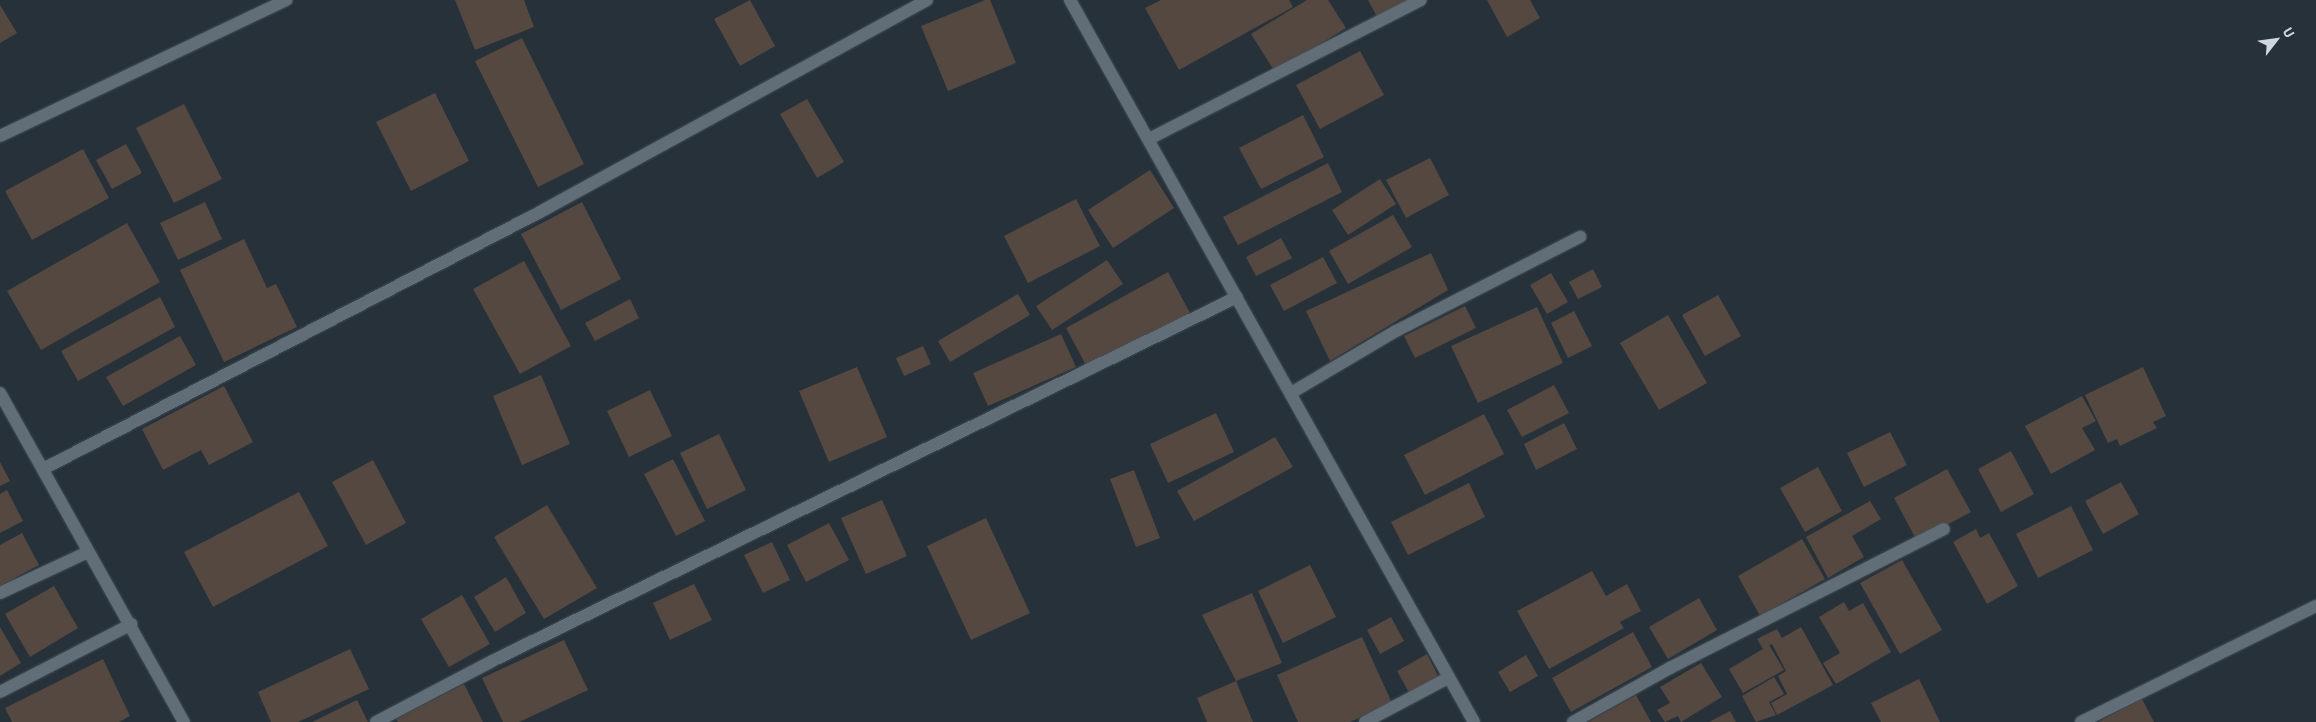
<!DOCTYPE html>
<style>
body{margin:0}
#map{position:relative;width:2316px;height:722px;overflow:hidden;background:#26313a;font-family:"Titillium Web",sans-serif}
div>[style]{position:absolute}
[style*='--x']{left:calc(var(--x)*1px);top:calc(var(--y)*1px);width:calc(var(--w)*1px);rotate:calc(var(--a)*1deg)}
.building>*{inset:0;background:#554840}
.roads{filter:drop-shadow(0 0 1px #454e55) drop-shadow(0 0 1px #454e55)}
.minor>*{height:12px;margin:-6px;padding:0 6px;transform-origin:6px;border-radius:6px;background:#616e78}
span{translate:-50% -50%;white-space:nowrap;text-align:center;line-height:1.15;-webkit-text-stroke:5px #26313a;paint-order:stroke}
.north{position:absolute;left:2251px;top:15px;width:50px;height:50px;-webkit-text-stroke:4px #26313a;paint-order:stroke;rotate:60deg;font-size:14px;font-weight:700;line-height:20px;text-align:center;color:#cfd6dc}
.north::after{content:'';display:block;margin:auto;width:18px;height:22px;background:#cfd6dc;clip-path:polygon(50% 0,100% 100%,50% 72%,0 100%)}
</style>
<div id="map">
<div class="building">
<div style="clip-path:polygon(455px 0,524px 0,534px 27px,475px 50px)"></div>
<div style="clip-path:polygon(750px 0,775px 46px,740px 66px,714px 19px)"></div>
<div style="clip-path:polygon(985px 0,990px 0,1016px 63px,948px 91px,921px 26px)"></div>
<div style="clip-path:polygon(1161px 0,1289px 0,1293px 7px,1179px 70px,1145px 8px)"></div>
<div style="clip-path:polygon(1307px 0,1328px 0,1346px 28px,1275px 72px,1251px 34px)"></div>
<div style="clip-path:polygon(1368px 0,1408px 0,1377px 17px)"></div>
<div style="clip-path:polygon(1487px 0,1530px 0,1540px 18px,1507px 37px)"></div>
<div style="clip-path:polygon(0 5px,17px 33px,0 43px)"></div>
<div style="clip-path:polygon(522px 38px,584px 164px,538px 187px,475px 61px)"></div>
<div style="clip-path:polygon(1360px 51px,1384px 95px,1320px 129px,1296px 85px)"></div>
<div style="clip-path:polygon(435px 93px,469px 161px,411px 191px,376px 122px)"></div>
<div style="clip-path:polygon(807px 99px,844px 162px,817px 178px,780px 114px)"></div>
<div style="clip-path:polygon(184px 104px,222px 179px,174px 203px,136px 128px)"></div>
<div style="clip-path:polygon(1303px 115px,1324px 157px,1261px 189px,1239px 148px)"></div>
<div style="clip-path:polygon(126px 144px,142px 173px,112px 189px,96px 160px)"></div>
<div style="clip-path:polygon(83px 149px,109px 198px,32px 240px,5px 191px)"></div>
<div style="clip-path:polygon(1430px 158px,1449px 195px,1406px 218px,1386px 180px)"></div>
<div style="clip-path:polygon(1328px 163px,1342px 192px,1238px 245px,1223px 217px)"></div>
<div style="clip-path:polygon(1150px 170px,1174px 208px,1113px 248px,1088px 210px)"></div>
<div style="clip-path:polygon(1380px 179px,1396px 204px,1348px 235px,1332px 210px)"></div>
<div style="clip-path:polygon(1076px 199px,1100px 246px,1028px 283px,1004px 236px)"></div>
<div style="clip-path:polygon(205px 202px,222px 239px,178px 260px,160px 223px)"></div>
<div style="clip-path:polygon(582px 202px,621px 279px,561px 310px,521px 234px)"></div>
<div style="clip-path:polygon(1393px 215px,1412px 247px,1348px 284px,1329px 251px)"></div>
<div style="clip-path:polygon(127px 223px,160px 282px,41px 350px,7px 291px)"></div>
<div style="clip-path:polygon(1281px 238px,1292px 258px,1256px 276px,1246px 257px)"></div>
<div style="clip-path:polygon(244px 239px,267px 288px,276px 284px,297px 327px,224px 362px,180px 270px)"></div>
<div style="clip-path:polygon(1431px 253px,1448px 290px,1330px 361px,1306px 311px)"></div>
<div style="clip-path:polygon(1323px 257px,1337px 283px,1284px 311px,1270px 285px)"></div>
<div style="clip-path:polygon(1107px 260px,1123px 284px,1052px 330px,1036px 306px)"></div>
<div style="clip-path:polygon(524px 261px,571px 346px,520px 374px,473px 289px)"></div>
<div style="clip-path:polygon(1593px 269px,1602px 287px,1578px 299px,1569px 282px)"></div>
<div style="clip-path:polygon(1168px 272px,1190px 313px,1088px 369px,1066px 328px)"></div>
<div style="clip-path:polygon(1551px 273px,1568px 302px,1547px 314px,1530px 285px)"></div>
<div style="clip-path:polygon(1018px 294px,1030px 315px,950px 362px,938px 341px)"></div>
<div style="clip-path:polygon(1718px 295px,1741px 336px,1705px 356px,1682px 315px)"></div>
<div style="clip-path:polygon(160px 297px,175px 327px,78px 381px,61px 351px)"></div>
<div style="clip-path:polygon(630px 299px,639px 318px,595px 341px,585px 323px)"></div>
<div style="clip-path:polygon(1465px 306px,1476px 328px,1415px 358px,1404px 336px)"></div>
<div style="clip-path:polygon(1537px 307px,1563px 363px,1478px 403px,1451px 346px)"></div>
<div style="clip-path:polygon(1574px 311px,1592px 346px,1568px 358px,1551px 323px)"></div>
<div style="clip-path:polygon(1668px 315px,1707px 383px,1659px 410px,1620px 343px)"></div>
<div style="clip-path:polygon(1061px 334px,1076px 367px,988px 406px,973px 373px)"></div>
<div style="clip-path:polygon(180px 336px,196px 365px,123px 406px,106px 377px)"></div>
<div style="clip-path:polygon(923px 346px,931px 364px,904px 376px,896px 358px)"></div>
<div style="clip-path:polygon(857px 367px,887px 437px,829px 462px,799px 391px)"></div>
<div style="clip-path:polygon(2143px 367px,2166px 416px,2153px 422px,2157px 428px,2120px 446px,2117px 439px,2108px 443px,2085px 395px)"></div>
<div style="clip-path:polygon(541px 375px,570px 444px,522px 465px,493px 396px)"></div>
<div style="clip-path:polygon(1554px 385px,1569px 413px,1522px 437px,1507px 410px)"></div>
<div style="clip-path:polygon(224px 386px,253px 442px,209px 465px,201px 450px,163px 470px,142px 429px)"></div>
<div style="clip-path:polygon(650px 390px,672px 436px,629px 457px,607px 411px)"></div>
<div style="clip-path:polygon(2082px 396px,2096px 421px,2082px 428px,2095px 450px,2051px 474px,2025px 426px)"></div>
<div style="clip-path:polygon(1216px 413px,1234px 452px,1168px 483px,1150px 444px)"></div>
<div style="clip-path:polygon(1484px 414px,1504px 454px,1425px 495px,1404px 455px)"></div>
<div style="clip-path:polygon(1564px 423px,1577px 449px,1536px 470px,1524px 444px)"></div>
<div style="clip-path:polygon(1890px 432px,1907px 465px,1864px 487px,1847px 453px)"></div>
<div style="clip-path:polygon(719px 434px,746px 490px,707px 509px,680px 453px)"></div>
<div style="clip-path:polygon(1275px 437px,1293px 467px,1194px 521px,1177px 491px)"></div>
<div style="clip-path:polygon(2011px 451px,2034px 494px,2001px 512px,1978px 469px)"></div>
<div style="clip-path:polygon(673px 459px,705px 521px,676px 536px,644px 474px)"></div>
<div style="clip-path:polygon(373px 460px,406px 523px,366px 545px,332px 482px)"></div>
<div style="clip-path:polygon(0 462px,10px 481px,0 486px)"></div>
<div style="clip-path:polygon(1818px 467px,1842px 511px,1805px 532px,1780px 488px)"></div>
<div style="clip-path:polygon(1947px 469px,1971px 512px,1917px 541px,1894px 498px)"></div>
<div style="clip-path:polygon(1134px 470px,1160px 538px,1136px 547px,1110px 479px)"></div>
<div style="clip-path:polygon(2121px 482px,2139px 514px,2103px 534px,2085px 501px)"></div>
<div style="clip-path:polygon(1469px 483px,1485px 517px,1408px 555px,1391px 522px)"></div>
<div style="clip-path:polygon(7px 490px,23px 521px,0 533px,0 494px)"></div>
<div style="clip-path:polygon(299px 492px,328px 546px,213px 607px,184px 552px)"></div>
<div style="clip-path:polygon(882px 500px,907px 556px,866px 574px,841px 518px)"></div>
<div style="clip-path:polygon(1870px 501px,1881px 519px,1852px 536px,1864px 557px,1828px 578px,1806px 537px)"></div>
<div style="clip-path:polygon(547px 505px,597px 588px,544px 619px,494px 537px)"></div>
<div style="clip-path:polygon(2071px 506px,2093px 550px,2038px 578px,2016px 534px)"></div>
<div style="clip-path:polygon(986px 518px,1030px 613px,971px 640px,927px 546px)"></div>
<div style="clip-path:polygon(829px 523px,849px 560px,806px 582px,787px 545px)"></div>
<div style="clip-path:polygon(1976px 529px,1980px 538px,1989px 533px,2018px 586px,1987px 604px,1953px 542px)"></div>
<div style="clip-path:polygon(22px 533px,39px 565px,0 586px,0 545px)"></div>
<div style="clip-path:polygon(1802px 539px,1825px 579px,1760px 616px,1738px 576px)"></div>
<div style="clip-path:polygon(772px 542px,790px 580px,763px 593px,744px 555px)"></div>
<div style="clip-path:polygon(1902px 560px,1942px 630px,1900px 654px,1860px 583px)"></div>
<div style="clip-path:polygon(1310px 565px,1336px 617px,1283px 643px,1258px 591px)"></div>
<div style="clip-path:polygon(1592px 571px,1606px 596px,1627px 584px,1641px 611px,1620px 622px,1624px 628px,1549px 669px,1517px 611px)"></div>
<div style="clip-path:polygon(506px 577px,526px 613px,495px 632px,474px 597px)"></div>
<div style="clip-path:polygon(694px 584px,712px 620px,670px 640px,653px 603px)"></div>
<div style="clip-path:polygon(54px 586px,78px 628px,30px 657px,5px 614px)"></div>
<div style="clip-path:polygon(1252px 593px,1282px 663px,1236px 681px,1253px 722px,1207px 722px,1197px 698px,1236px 681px,1202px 615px)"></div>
<div style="clip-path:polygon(462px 595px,490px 644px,449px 667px,421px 619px)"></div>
<div style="clip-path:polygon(1699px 598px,1717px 630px,1668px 659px,1649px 627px)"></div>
<div style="clip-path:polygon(1844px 602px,1849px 611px,1863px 603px,1891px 652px,1836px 684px,1823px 663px,1840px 653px,1819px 617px)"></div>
<div style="clip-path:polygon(1391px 617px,1404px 641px,1380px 654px,1367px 630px)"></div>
<div style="clip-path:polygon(0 627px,21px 663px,0 676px)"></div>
<div style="clip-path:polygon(1801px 627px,1833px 685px,1777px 715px,1771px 703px,1787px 694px,1778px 676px,1786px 671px,1772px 644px,1769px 645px,1784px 670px,1743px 693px,1729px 669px,1763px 649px,1757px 639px,1777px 629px,1782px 638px)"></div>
<div style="clip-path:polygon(1633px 632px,1652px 667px,1571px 712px,1552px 678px)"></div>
<div style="clip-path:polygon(1362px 637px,1392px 703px,1350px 722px,1298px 722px,1277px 675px)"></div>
<div style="clip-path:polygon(564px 640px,588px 690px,519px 722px,503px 722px,482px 678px)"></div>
<div style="clip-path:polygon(350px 649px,369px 689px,298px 722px,271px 722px,258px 692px)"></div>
<div style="clip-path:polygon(1427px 654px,1440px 680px,1411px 696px,1397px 671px)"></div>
<div style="clip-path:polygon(1526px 655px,1538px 676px,1510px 692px,1498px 672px)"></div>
<div style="clip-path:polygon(103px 659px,130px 716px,119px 722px,12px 722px,5px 708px)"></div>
<div style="clip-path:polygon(1701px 663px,1722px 697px,1681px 722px,1678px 716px,1665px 722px,1657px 710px,1670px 703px,1660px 687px)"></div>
<div style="clip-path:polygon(1774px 677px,1784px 694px,1769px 702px,1776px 715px,1756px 722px,1742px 696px)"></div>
<div style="clip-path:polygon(1919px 679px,1940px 722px,1881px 722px,1871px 703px)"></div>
<div style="clip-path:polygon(464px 684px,483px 722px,398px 722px,396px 719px)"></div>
<div style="clip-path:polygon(1636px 695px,1651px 722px,1588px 722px)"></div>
<div style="clip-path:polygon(2142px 699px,2154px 722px,2098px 722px)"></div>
<div style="clip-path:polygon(357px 700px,368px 722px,312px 722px)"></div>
<div style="clip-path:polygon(1730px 711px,1736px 722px,1709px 722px)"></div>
</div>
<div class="roads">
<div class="minor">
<div style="--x:1070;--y:0;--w:827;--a:60.77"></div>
<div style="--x:0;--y:136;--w:317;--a:-25.4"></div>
<div style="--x:1149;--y:139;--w:305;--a:-27.1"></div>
<div style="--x:0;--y:393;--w:377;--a:60.8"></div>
<div style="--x:1291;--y:393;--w:122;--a:-30.6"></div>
<div style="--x:1396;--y:331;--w:207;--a:-27.1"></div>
<div style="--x:43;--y:469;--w:560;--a:-27.34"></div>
<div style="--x:540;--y:212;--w:441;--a:-28.7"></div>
<div style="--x:0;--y:593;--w:97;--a:-25"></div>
<div style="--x:0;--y:692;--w:148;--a:-27.3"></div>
<div style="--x:376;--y:722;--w:131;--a:-27.7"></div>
<div style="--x:492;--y:661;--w:829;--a:-26.04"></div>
<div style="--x:1365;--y:722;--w:94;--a:-27.9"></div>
<div style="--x:1573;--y:722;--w:111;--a:-29.1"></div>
<div style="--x:1670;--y:668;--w:307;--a:-26.9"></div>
<div style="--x:2081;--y:722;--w:262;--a:-26.3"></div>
</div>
</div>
<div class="north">U</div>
</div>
